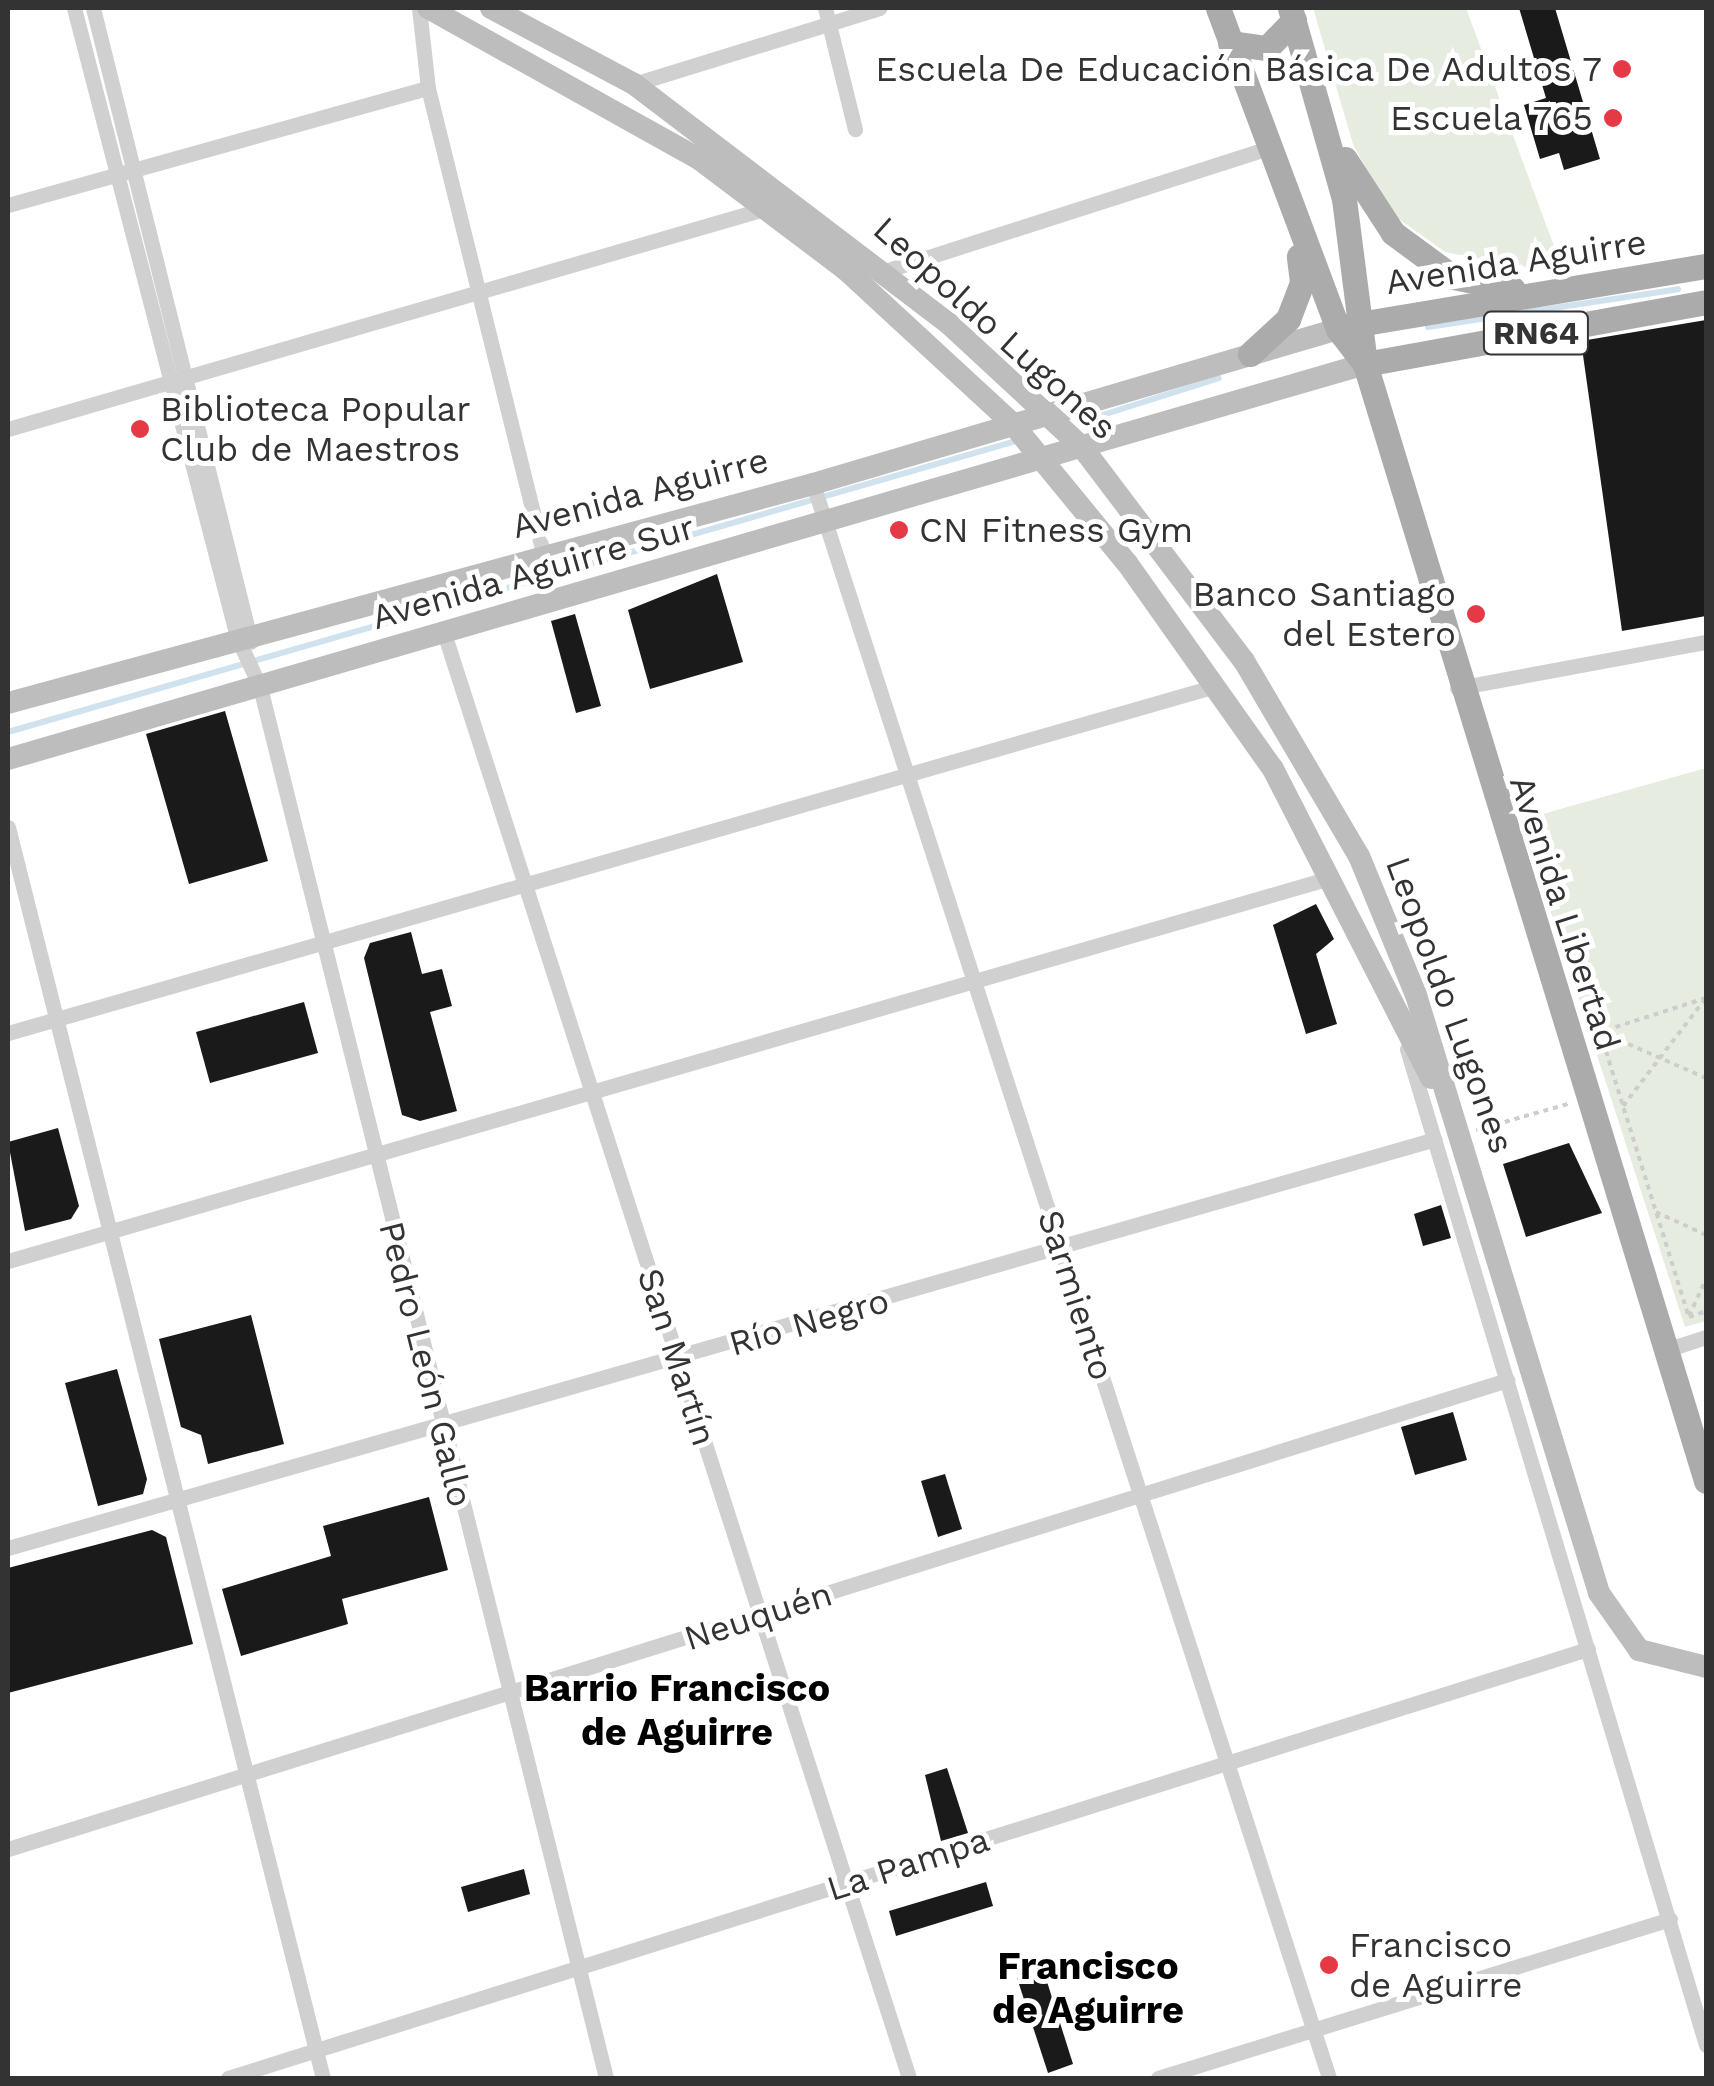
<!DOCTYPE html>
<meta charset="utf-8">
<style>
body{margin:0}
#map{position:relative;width:1714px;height:2086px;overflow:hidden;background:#fff;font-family:"Work Sans",sans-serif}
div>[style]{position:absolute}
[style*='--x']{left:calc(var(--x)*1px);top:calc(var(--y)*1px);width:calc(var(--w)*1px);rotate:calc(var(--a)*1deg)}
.green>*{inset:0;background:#e6ecdf}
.stream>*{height:6px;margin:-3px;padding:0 3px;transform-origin:3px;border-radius:3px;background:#cfe2ee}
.building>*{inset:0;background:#1a1a1a}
.path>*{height:4px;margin-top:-2px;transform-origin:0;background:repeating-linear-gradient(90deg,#cdcdcd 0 5px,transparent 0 10px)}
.street>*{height:15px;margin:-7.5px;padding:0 7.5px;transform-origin:7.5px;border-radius:7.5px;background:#d0d0d0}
.secondary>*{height:22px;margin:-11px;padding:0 11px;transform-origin:11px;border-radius:11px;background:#bdbdbd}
.primary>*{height:25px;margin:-12.5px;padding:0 12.5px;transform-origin:12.5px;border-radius:12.5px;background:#ababab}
.dots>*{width:28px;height:28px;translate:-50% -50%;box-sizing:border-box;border:5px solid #fff;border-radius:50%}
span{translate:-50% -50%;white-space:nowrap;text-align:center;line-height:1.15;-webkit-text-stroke:10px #fff;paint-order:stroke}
.shield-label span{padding:2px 8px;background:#fff;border:2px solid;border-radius:8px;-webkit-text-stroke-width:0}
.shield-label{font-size:32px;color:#333;font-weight:700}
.poi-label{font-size:35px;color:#333}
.right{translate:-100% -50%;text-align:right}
.left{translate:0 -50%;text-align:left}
.street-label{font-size:35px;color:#333}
.neighbourhood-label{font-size:38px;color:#000;font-weight:700}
.frame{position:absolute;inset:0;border:10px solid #333;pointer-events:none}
</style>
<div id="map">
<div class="green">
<div style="clip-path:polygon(1313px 8px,1466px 8px,1558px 257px,1526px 267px,1445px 252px,1388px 211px,1353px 144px)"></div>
<div style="clip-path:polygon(1706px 768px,1706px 1321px,1685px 1327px,1521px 820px)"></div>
</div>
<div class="stream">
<div style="--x:1428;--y:327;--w:253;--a:-8.6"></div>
<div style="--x:1090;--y:419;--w:135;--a:-17.6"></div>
<div style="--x:8;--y:732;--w:1046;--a:-16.1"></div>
</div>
<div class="building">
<div style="clip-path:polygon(1519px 8px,1555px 8px,1600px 159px,1564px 170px,1559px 153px,1540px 159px,1524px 105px,1546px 98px)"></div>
<div style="clip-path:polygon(1706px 320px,1706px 616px,1622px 631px,1581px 341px)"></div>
<div style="clip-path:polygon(717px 574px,743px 662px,650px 689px,628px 610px)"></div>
<div style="clip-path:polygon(575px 614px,601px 706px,576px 713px,551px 621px)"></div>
<div style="clip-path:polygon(225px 711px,268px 861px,189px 884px,146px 734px)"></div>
<div style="clip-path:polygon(1316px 904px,1334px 939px,1316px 954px,1337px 1024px,1306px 1034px,1273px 925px)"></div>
<div style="clip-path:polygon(411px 932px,422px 974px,442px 969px,452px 1006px,430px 1012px,457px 1111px,420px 1121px,402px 1115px,364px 958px,370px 943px)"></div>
<div style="clip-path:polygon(304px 1002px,318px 1053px,210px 1083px,196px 1032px)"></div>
<div style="clip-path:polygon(58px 1128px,79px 1206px,71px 1219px,25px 1231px,8px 1142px)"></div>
<div style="clip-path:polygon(1569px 1143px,1602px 1213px,1526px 1237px,1503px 1164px)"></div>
<div style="clip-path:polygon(1441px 1205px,1451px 1238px,1423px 1246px,1414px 1214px)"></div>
<div style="clip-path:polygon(251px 1315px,284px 1444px,208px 1464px,201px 1435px,181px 1427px,159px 1339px)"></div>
<div style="clip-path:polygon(117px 1369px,147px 1479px,143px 1494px,98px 1506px,65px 1383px)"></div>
<div style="clip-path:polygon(1453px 1412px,1467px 1460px,1415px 1475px,1401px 1427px)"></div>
<div style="clip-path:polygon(945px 1474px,962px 1529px,938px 1537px,921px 1481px)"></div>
<div style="clip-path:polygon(429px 1497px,448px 1570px,342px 1599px,348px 1624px,241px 1656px,222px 1589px,331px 1556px,323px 1526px)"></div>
<div style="clip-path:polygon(152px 1530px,166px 1537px,193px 1644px,8px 1693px,8px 1568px)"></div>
<div style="clip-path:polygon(947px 1768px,968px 1833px,941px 1841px,925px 1775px)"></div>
<div style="clip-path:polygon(524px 1869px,530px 1894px,468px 1912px,461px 1887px)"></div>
<div style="clip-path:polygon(986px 1882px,993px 1906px,896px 1936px,889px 1911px)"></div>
<div style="clip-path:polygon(1043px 1969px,1073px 2064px,1048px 2073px,1017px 1978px)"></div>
</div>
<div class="path">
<div style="--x:1706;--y:998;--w:111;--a:162.2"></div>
<div style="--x:1600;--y:1032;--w:299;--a:72.7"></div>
<div style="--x:1689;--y:1317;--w:18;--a:-19"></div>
<div style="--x:1601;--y:1032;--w:115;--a:23.7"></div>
<div style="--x:1623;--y:1106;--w:135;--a:-52.5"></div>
<div style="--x:1476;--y:1130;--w:96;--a:-15.8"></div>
<div style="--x:1656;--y:1212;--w:55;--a:24.7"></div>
<div style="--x:1689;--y:1316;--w:41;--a:-65.3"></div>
</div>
<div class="street">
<div style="--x:74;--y:8;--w:650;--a:75.47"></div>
<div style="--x:237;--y:637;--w:55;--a:65.3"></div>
<div style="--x:260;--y:687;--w:1433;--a:76.03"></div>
<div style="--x:93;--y:8;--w:653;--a:76.01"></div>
<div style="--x:419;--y:8;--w:81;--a:83.6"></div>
<div style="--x:428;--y:88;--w:480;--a:76.1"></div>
<div style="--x:825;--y:8;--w:125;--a:76.1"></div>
<div style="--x:634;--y:84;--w:257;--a:-17.2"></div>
<div style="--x:8;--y:205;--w:436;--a:-15.6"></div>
<div style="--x:885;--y:271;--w:399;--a:-17.8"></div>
<div style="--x:8;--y:429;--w:791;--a:-16.23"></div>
<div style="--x:813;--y:484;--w:1675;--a:72.06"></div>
<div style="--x:445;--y:636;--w:1515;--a:72.16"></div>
<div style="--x:1457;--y:688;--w:253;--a:-10.5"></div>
<div style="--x:8;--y:827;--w:1290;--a:75.87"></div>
<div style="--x:8;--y:1033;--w:1257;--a:-16.03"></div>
<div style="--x:1407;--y:1049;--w:1040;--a:73.29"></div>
<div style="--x:8;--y:1261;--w:1376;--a:-16.16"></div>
<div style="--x:1669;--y:1349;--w:39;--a:-18"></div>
<div style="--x:8;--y:1548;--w:1484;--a:-15.99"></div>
<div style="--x:8;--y:1849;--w:1571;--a:-17.37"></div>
<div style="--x:228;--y:2078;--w:1426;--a:-17.51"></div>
<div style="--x:1158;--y:2078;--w:536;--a:-17.25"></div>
</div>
<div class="secondary">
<div style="--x:428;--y:8;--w:310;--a:29.1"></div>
<div style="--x:699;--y:159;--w:183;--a:37"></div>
<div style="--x:845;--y:269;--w:226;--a:42.7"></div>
<div style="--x:1011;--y:422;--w:183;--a:50.6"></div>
<div style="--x:1127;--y:563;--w:252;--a:54.7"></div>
<div style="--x:1273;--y:769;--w:347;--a:62.9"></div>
<div style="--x:491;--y:8;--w:162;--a:28"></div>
<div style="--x:634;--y:84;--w:395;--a:37.3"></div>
<div style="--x:948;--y:323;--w:183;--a:42.8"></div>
<div style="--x:1082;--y:447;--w:268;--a:52.9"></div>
<div style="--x:1244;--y:661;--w:226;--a:59.5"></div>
<div style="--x:1359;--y:856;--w:150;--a:67.7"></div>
<div style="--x:1416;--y:995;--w:625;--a:72.98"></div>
<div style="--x:1599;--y:1593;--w:70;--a:54.9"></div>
<div style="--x:1639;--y:1650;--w:69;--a:14.2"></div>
<div style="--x:8;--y:703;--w:834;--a:-15.22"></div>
<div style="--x:813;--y:484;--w:547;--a:-16.45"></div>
<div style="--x:8;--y:759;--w:1413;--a:-16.23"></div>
</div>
<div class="primary">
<div style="--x:1218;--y:8;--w:343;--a:69.5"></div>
<div style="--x:1338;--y:329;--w:44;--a:52.4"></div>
<div style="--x:1290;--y:8;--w:198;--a:74.2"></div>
<div style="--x:1344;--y:199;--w:166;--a:82.7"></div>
<div style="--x:1365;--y:364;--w:1168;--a:73.02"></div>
<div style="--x:1230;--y:43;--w:37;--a:8"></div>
<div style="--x:1267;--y:48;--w:39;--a:-46"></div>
<div style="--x:1345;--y:159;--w:88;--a:57"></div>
<div style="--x:1393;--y:233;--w:74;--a:36.3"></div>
<div style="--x:1453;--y:277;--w:61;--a:11.3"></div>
<div style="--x:1347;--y:326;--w:364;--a:-9.5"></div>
<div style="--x:1250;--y:354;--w:52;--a:-42.6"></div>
<div style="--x:1288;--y:319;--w:40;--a:-69"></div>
<div style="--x:1302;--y:282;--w:26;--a:-97"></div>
<div style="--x:1365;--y:364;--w:347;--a:-10.3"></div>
</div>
<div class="dots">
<div style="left:1622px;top:69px;background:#e63946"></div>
<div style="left:1613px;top:118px;background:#e63946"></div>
<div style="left:140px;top:429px;background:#e63946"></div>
<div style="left:899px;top:530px;background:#e63946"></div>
<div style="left:1476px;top:614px;background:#e63946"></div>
<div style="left:1329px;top:1965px;background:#e63946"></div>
</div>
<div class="shield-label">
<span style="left:1536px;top:333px">RN64</span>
</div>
<div class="poi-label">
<span class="right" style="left:1602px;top:69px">Escuela De Educación Básica De Adultos 7</span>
<span class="right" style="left:1593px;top:118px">Escuela 765</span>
<span class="left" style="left:160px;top:429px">Biblioteca Popular<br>Club de Maestros</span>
<span class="left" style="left:919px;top:530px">CN Fitness Gym</span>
<span class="right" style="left:1456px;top:614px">Banco Santiago<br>del Estero</span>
<span class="left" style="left:1349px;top:1965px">Francisco<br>de Aguirre</span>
</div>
<div class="street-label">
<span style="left:1516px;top:262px;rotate:-9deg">Avenida Aguirre</span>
<span style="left:995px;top:328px;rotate:42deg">Leopoldo Lugones</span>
<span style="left:640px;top:493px;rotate:-15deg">Avenida Aguirre</span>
<span style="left:533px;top:572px;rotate:-16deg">Avenida Aguirre Sur</span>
<span style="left:1565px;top:913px;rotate:72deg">Avenida Libertad</span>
<span style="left:1450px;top:1005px;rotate:70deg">Leopoldo Lugones</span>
<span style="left:1076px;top:1295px;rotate:72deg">Sarmiento</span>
<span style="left:809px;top:1322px;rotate:-16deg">Río Negro</span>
<span style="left:677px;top:1357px;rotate:72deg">San Martín</span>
<span style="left:426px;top:1364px;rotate:76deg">Pedro León Gallo</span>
<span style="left:758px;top:1616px;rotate:-18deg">Neuquén</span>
<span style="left:908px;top:1864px;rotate:-18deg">La Pampa</span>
</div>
<div class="neighbourhood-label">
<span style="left:677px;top:1711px">Barrio Francisco<br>de Aguirre</span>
<span style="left:1088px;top:1989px">Francisco<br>de Aguirre</span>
</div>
<div class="frame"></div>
</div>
